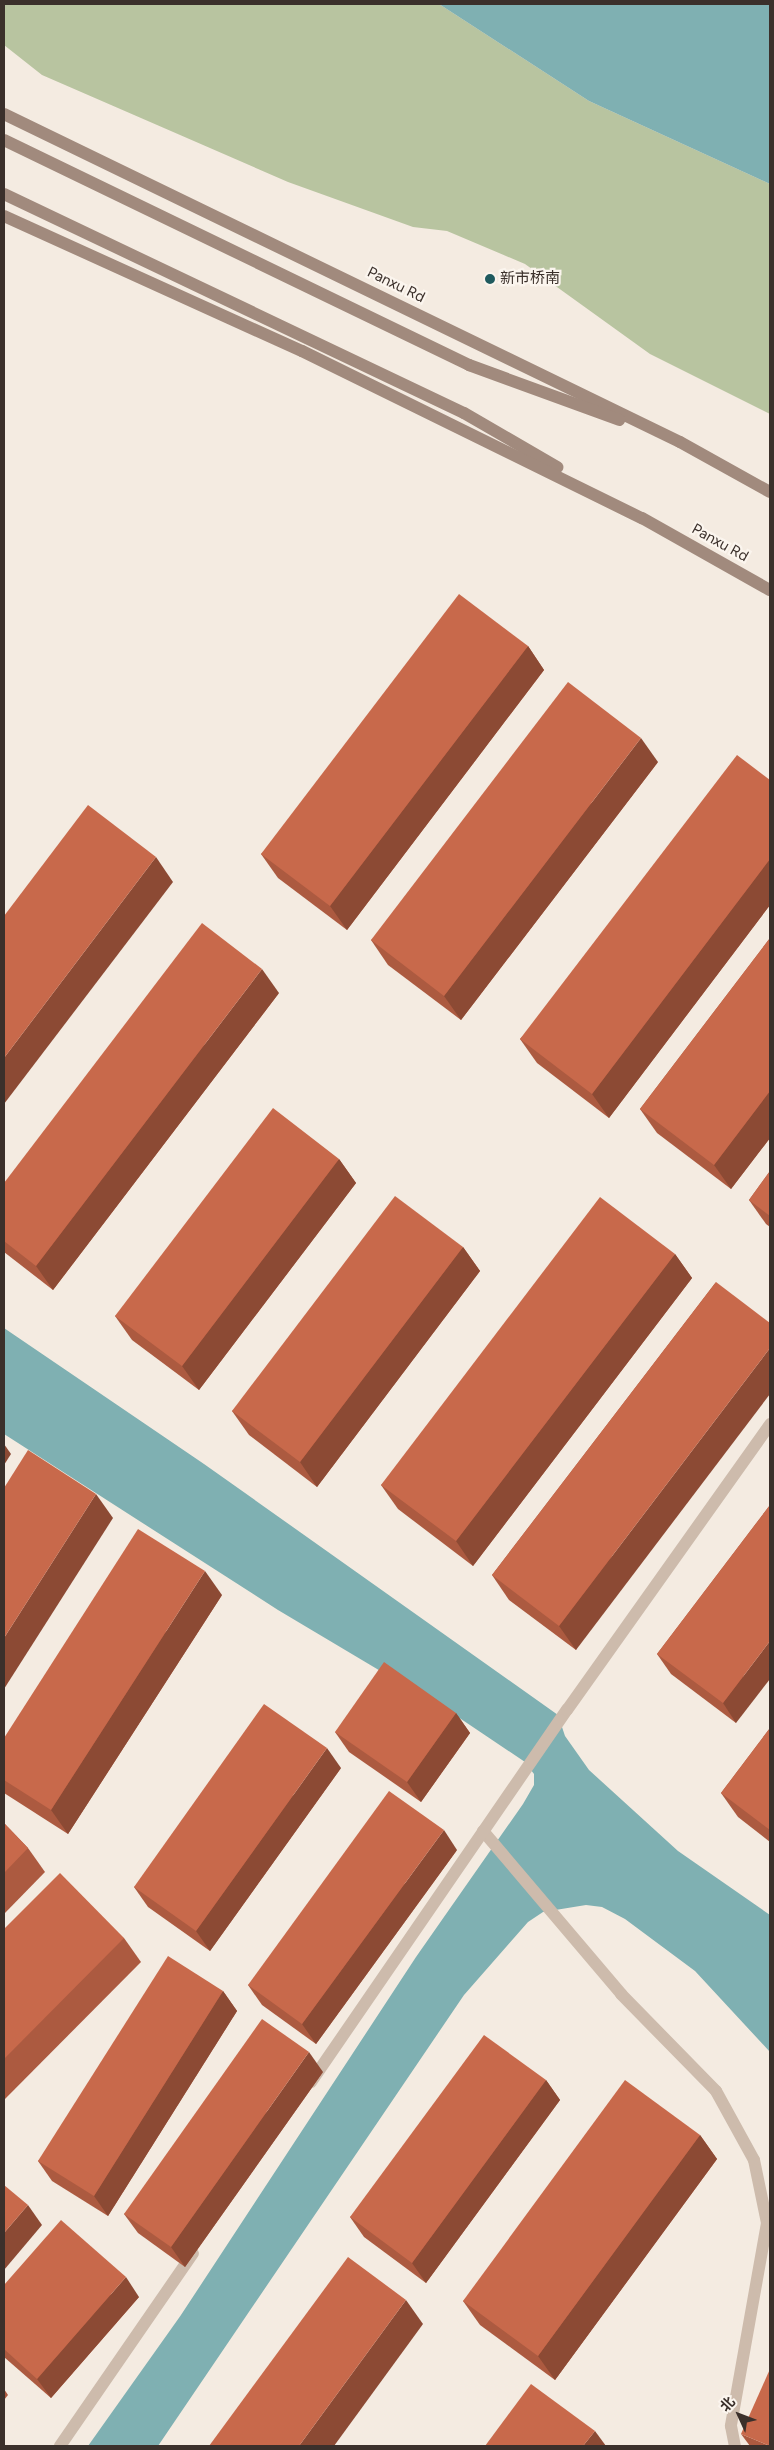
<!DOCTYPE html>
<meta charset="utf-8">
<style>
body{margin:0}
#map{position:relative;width:774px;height:2450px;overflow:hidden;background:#f4ebe1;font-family:Figtree,"Noto Sans SC",sans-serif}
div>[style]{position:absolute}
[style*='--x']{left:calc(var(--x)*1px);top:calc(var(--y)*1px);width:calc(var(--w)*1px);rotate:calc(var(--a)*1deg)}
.green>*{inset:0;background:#b8c4a0}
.water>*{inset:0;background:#7fb0b2}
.street>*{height:12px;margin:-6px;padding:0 6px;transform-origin:6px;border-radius:6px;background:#cdbbac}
.secondary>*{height:12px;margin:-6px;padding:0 6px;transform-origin:6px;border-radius:6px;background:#a18a7d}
.wall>*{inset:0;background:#ac5a40}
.shaded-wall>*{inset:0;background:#8c4a34}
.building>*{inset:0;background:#c8694b}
.dots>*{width:14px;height:14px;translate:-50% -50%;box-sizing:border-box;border:2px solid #fbf5ee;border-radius:50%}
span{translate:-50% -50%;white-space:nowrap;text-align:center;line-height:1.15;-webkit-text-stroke:4.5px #fbf5ee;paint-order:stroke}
.poi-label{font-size:15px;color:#3b302b}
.left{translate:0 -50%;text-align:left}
.street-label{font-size:15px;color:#3b302b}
.frame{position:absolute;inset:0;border:5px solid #3b302b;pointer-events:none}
.north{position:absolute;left:714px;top:2390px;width:50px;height:50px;-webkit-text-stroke:4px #fbf5ee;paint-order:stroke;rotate:313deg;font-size:14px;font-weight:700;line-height:20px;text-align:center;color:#3b302b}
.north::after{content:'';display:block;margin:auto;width:18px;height:22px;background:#3b302b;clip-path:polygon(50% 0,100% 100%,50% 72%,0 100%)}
</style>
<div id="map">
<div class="green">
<div style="clip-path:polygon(4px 4px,439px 4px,589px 101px,770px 184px,770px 414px,650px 354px,525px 264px,447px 231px,413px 227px,288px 182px,42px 75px,4px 45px)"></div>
</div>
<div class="water">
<div style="clip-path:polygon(439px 4px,770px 4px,770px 184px,589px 101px)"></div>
<div style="clip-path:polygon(4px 1328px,204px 1464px,558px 1715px,565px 1736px,589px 1770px,678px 1851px,770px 1915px,770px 2052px,695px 1971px,625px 1919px,602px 1907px,586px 1905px,543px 1912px,528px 1922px,464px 1995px,158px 2446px,88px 2446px,181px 2315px,416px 1957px,523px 1804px,534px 1785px,534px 1774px,525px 1762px,461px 1719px,278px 1610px,4px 1434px)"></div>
</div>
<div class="street">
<div style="--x:483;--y:1831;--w:214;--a:49.7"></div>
<div style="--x:621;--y:1994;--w:136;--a:45.6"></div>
<div style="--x:716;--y:2091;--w:79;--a:61.2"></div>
<div style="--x:754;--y:2160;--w:64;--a:78.3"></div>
<div style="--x:767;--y:2223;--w:206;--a:100.1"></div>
<div style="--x:731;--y:2426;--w:20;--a:79"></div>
<div style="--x:311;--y:2082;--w:452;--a:-55.5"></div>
<div style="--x:567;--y:1710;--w:351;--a:-54.6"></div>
<div style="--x:60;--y:2446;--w:234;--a:-55.4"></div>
</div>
<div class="secondary">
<div style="--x:4;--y:114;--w:751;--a:25.88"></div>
<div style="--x:680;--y:442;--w:103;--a:29.1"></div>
<div style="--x:4;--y:140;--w:517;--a:25.82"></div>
<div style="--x:469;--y:365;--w:160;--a:20.1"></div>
<div style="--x:4;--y:194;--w:509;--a:25.46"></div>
<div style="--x:464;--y:413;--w:108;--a:30.1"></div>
<div style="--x:4;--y:216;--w:327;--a:24.4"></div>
<div style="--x:302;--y:351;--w:379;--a:26.2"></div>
<div style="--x:642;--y:518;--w:147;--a:29.4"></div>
</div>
<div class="wall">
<div style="clip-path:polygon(528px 646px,544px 670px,347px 930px,278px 878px,261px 854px)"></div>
<div style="clip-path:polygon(658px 762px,461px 1020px,388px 965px,371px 940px)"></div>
<div style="clip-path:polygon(770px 780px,770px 905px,609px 1118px,537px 1063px,520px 1039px)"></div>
<div style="clip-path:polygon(770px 938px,770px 1138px,731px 1189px,657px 1133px,640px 1109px)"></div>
<div style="clip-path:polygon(279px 993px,53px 1290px,4px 1252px,4px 1183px)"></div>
<div style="clip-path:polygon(339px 1159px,356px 1183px,199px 1390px,132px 1340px,115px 1316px)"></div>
<div style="clip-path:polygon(770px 1171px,770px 1227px,766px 1224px,749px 1200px)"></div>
<div style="clip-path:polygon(463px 1247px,480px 1271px,317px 1487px,249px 1435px,232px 1411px)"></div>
<div style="clip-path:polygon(675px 1254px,692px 1278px,473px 1566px,398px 1509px,381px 1485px)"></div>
<div style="clip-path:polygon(716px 1282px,576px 1650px,509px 1600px,492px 1575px)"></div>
<div style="clip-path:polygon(770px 1505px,736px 1723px,671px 1674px,657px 1654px)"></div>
<div style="clip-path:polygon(222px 1595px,68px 1834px,4px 1793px,4px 1738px)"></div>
<div style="clip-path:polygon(456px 1713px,470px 1733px,421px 1802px,349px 1752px,335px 1732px)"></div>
<div style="clip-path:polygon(770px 1728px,770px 1842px,738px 1817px,721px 1793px)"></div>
<div style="clip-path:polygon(341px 1768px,210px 1951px,148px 1907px,134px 1887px)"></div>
<div style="clip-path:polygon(4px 1823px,28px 1848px,45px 1872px,4px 1914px)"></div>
<div style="clip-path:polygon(457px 1850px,316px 2044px,262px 2005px,248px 1985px)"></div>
<div style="clip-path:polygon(4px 1929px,124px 1938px,141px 1962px,4px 2100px)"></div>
<div style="clip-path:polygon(223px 1991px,237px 2011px,108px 2216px,52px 2181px,38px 2161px)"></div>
<div style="clip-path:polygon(323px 2072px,185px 2267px,138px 2233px,124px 2214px)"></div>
<div style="clip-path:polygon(546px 2080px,560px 2100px,426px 2283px,364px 2237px,350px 2217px)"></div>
<div style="clip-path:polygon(700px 2135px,717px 2159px,555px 2380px,480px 2325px,463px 2301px)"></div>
<div style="clip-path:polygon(4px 2285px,139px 2297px,51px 2398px,4px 2357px)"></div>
<div style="clip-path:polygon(4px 2389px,8px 2395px,4px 2400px)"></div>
<div style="clip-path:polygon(741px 2434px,770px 2446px,750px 2446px)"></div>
</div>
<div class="shaded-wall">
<div style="clip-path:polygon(528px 646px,544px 670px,347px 930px,330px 906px)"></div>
<div style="clip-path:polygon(641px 738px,658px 762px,461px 1020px,444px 996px)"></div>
<div style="clip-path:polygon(156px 857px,173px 882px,4px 1104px,4px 1058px)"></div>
<div style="clip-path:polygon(770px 859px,770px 905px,609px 1118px,592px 1094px)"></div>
<div style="clip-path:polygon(262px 969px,279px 993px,53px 1290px,36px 1266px)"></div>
<div style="clip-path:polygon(770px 1091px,770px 1138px,731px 1189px,714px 1165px)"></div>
<div style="clip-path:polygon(339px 1159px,356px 1183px,199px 1390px,182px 1366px)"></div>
<div style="clip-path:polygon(463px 1247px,480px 1271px,317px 1487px,300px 1462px)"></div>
<div style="clip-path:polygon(675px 1254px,692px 1278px,473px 1566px,456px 1541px)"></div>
<div style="clip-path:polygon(770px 1348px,770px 1394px,576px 1650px,559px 1626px)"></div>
<div style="clip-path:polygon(4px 1444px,11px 1454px,4px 1465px)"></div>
<div style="clip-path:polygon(96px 1494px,113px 1518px,4px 1689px,4px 1638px)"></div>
<div style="clip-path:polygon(205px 1571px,222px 1595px,68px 1834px,51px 1810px)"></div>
<div style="clip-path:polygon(770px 1641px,770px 1679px,736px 1723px,723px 1703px)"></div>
<div style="clip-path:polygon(456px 1713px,470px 1733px,421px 1802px,407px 1782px)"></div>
<div style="clip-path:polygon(327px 1748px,341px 1768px,210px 1951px,196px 1931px)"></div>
<div style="clip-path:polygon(444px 1830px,457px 1850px,316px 2044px,302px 2024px)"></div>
<div style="clip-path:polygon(223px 1991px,237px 2011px,108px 2216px,94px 2196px)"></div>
<div style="clip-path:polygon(309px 2052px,323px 2072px,185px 2267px,171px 2247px)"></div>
<div style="clip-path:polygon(546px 2080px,560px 2100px,426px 2283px,412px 2263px)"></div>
<div style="clip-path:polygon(700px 2135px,717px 2159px,555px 2380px,538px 2356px)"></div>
<div style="clip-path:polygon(28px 2205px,42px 2225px,4px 2270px,4px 2233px)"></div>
<div style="clip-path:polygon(126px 2277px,139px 2297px,51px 2398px,37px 2379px)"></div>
<div style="clip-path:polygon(406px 2300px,423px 2324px,334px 2446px,299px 2446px)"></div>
<div style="clip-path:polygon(595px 2431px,606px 2446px,583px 2446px)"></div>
</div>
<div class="building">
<div style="clip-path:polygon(459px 594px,528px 646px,330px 906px,261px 854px)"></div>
<div style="clip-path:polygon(568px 682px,641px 738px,444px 996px,371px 940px)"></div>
<div style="clip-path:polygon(737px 755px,770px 780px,770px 859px,592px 1094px,520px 1039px)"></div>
<div style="clip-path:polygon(88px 805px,156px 857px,4px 1058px,4px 916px)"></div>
<div style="clip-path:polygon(202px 923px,262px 969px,36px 1266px,4px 1241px,4px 1183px)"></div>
<div style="clip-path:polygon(770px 938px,770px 1091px,714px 1165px,640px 1109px)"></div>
<div style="clip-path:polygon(273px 1108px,339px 1159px,182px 1366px,115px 1316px)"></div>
<div style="clip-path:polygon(770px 1171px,770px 1216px,749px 1200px)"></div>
<div style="clip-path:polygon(395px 1196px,463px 1247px,300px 1462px,232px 1411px)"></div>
<div style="clip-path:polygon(600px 1197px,675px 1254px,456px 1541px,381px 1485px)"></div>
<div style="clip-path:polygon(716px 1282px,770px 1323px,770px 1348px,559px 1626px,492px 1575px)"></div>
<div style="clip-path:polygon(28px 1450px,96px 1494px,4px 1638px,4px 1488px)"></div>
<div style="clip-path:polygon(770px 1505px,770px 1641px,723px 1703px,657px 1654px)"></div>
<div style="clip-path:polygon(138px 1529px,205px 1571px,51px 1810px,4px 1780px,4px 1738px)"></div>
<div style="clip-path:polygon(384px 1662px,456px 1713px,407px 1782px,335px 1732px)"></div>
<div style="clip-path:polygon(264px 1704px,327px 1748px,196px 1931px,134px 1887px)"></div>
<div style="clip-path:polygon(770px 1728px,770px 1830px,721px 1793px)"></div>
<div style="clip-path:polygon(389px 1791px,444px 1830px,302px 2024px,248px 1985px)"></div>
<div style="clip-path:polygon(4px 1823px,28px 1848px,4px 1873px)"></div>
<div style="clip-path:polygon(60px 1873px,124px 1938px,4px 2059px,4px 1929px)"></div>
<div style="clip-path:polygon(168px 1956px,223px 1991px,94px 2196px,38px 2161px)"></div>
<div style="clip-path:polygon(262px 2019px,309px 2052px,171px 2247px,124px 2214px)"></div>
<div style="clip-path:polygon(484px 2035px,546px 2080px,412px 2263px,350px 2217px)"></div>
<div style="clip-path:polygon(625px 2080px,700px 2135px,538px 2356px,463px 2301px)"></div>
<div style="clip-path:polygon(4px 2185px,28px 2205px,4px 2233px)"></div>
<div style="clip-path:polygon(61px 2220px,126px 2277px,37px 2379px,4px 2349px,4px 2285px)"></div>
<div style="clip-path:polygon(348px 2257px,406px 2300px,299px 2446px,209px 2446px)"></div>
<div style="clip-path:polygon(770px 2369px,770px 2446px,741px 2434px)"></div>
<div style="clip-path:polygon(531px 2384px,595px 2431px,583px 2446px,485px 2446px)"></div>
</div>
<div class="dots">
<div style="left:490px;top:279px;background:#1f5a5e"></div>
</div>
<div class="poi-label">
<span class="left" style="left:500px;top:279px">新市桥南</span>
</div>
<div class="street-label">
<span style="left:396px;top:285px;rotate:26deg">Panxu Rd</span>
<span style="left:720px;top:543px;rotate:29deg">Panxu Rd</span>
</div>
<div class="frame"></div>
<div class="north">北</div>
</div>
